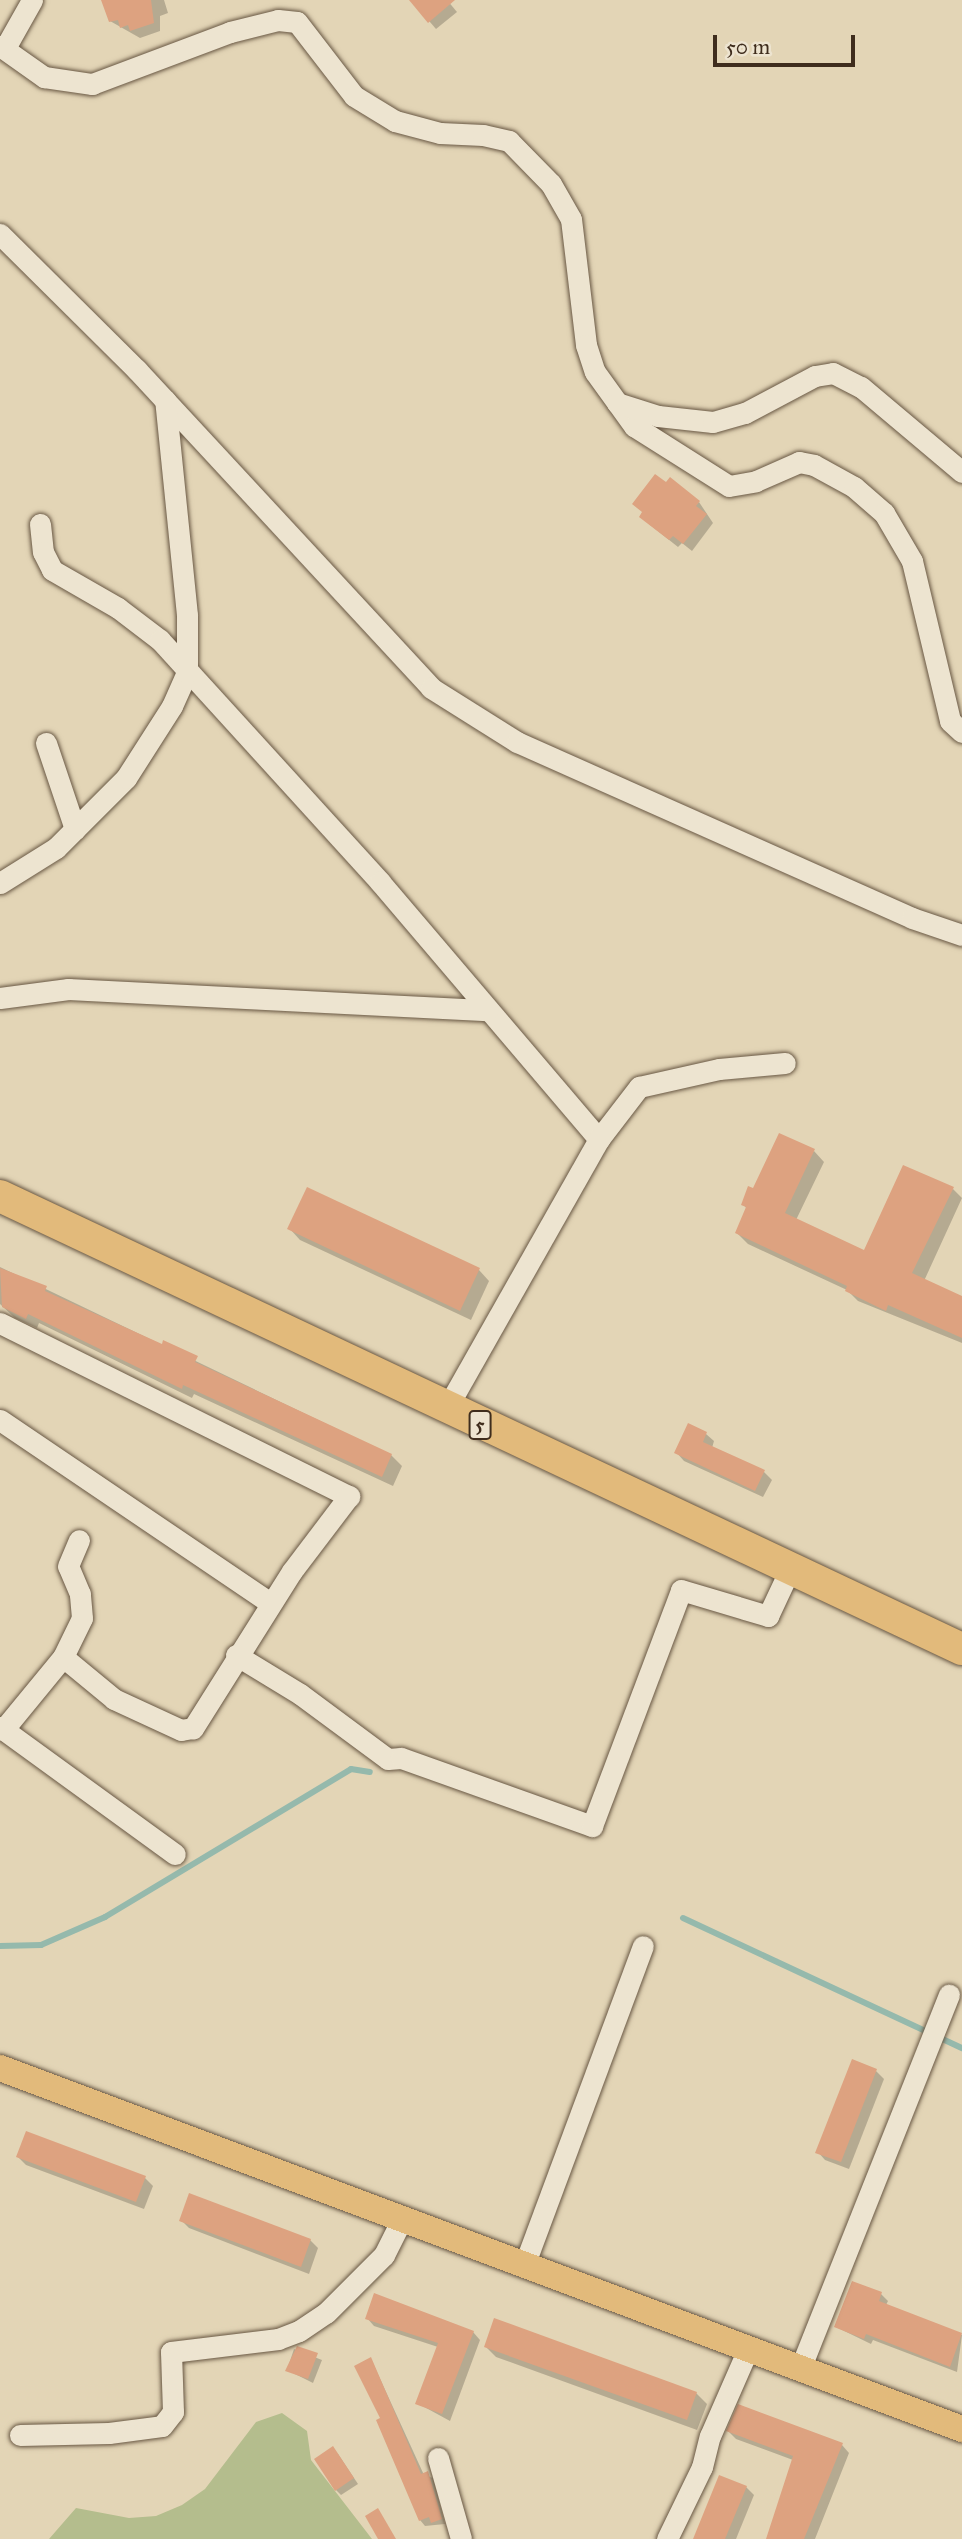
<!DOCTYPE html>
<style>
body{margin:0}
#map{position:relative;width:962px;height:2539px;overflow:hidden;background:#e3d5b6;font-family:"IM FELL Great Primer",serif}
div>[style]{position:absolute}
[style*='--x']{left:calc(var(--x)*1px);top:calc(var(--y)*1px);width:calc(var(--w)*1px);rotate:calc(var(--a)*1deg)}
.green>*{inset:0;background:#b4bd8d}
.shadow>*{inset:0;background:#0003}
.stream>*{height:6px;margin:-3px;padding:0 3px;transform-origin:3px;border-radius:3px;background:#95b9ac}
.building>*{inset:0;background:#dda280}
.roads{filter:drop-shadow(0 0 2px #685743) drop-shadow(0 0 2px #685743)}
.minor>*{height:21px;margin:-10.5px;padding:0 10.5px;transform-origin:10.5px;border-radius:10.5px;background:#ede4d0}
.major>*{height:26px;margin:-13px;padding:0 13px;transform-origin:13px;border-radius:13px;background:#e2ba7b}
.highway>*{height:32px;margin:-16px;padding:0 16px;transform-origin:16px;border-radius:16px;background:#e2ba7b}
span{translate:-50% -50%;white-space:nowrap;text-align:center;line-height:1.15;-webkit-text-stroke:6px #ede4d0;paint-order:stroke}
.shield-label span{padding:2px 5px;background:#ede4d0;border:2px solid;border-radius:5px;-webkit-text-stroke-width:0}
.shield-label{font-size:19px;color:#3f2d1d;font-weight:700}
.scale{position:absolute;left:713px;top:35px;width:142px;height:32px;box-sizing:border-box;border:4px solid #3f2d1d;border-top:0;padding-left:9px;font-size:21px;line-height:24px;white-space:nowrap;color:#3f2d1d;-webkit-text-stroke:5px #ede4d0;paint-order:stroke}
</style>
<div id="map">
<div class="green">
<div style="clip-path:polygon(282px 2413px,307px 2431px,311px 2460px,372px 2539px,49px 2539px,76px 2508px,129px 2518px,156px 2516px,182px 2505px,205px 2489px,256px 2422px)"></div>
</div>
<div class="shadow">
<div style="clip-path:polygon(103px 0,164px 0,168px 13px,160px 16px,160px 31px,140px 38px,110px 21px)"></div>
<div style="clip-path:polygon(411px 0,447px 0,457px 12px,436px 29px)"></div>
<div style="clip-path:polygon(699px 502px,713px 523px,692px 551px,682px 543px,678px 547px,649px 524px)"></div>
<div style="clip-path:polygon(814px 1151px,824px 1162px,796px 1220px,865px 1252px,953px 1189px,962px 1198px,924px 1281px,962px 1298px,962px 1343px,858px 1301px,847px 1290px,748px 1244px,737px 1233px,747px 1209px,743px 1204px,754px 1190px)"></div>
<div style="clip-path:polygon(290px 1229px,479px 1270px,489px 1281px,471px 1320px,300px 1240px)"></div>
<div style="clip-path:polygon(0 1267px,391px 1455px,402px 1466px,393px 1486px,194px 1394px,192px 1398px,39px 1323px,37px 1328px,15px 1318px,0 1304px)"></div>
<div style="clip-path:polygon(689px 1425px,706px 1434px,714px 1441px,712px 1448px,764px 1472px,772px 1480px,763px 1497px,684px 1461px,677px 1453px)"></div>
<div style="clip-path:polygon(876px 2071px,884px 2079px,849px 2169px,825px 2160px,818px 2152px)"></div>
<div style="clip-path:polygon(18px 2157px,145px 2178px,153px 2186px,144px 2209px,26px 2165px)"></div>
<div style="clip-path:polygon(181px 2220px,310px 2240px,318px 2248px,309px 2274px,189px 2228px)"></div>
<div style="clip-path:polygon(881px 2294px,888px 2301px,886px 2305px,962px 2335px,957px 2372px,873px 2340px,871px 2344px,836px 2327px)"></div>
<div style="clip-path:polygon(367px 2318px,473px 2332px,480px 2340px,450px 2421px,417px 2403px,438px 2347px,374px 2326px)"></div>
<div style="clip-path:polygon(486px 2347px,696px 2393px,707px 2404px,697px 2430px,496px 2357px)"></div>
<div style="clip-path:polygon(294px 2349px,322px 2360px,313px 2383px,287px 2370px)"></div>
<div style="clip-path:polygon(371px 2359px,424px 2475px,433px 2478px,445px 2524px,425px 2526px,420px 2520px,383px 2419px)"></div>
<div style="clip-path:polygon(728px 2431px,842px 2445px,849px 2453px,815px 2539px,767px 2539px,793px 2460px,736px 2439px)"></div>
<div style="clip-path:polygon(338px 2454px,358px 2484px,341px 2495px,336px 2490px)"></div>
<div style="clip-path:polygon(746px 2487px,754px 2495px,736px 2539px,695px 2539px)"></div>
</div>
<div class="stream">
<div style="--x:683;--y:1918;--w:308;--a:25"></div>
<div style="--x:0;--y:1946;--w:41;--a:-1.4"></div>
<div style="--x:41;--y:1945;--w:70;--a:-23.6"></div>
<div style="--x:105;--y:1917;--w:287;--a:-31"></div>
<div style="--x:351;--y:1769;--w:19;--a:9"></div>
</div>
<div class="building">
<div style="clip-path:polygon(101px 0,151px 0,154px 23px,130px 31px,128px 25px,120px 28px,118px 20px,109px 22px)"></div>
<div style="clip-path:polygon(409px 0,455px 0,428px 23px)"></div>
<div style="clip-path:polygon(655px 474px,666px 482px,670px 477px,700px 501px,696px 506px,707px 514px,683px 544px,673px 536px,669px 540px,639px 517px,642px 512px,632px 504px)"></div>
<div style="clip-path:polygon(779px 1133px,815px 1149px,785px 1213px,864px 1250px,903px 1165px,954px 1187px,912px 1273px,962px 1296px,962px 1338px,888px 1305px,886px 1311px,845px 1291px,847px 1286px,735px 1233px,746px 1207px,741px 1205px,748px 1186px,753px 1188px)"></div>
<div style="clip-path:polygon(307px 1187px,480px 1268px,460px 1311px,287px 1229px)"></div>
<div style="clip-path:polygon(0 1268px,47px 1286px,45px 1291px,162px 1344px,163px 1340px,198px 1356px,195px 1362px,392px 1454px,382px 1477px,183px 1385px,182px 1389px,28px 1314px,26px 1319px,2px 1307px)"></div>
<div style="clip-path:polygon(688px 1423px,707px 1432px,703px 1442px,765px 1470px,755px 1491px,674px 1453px)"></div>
<div style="clip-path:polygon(852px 2059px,877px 2069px,841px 2162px,815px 2153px)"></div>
<div style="clip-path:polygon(26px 2131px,146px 2176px,136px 2202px,16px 2157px)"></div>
<div style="clip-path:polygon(189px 2193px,311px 2239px,301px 2267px,179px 2221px)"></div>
<div style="clip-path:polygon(852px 2281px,882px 2292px,879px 2301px,962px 2333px,950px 2367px,866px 2334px,864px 2339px,834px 2327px)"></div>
<div style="clip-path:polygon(374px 2293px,474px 2331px,442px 2414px,415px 2404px,438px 2343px,365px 2319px)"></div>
<div style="clip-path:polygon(494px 2318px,697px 2392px,687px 2420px,484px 2347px)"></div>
<div style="clip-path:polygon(297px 2346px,318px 2353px,308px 2379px,285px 2371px)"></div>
<div style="clip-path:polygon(371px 2357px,421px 2474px,428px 2471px,442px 2519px,431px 2523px,429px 2517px,419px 2521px,376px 2420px,380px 2418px,354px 2366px)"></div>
<div style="clip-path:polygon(738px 2404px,843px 2443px,804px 2539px,766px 2539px,793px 2456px,726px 2431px)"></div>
<div style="clip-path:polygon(333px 2446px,354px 2478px,335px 2491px,314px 2459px)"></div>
<div style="clip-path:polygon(719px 2475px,747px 2486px,725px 2539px,693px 2539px)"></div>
<div style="clip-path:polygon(378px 2508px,396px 2539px,378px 2539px,365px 2516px)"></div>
</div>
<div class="roads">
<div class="minor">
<div style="--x:0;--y:46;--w:54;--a:35.2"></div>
<div style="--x:44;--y:77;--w:49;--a:8.3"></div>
<div style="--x:92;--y:84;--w:147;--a:-20.6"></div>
<div style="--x:230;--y:32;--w:49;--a:-14"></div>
<div style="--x:278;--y:20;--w:19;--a:6"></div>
<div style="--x:297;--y:22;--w:93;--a:52.4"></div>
<div style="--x:354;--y:96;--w:48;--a:31.4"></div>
<div style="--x:395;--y:121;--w:47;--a:14.9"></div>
<div style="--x:440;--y:133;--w:43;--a:2.7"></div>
<div style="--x:483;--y:135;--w:27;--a:13"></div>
<div style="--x:509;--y:141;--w:60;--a:45.7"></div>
<div style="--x:551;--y:184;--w:40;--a:60.3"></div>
<div style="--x:571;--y:219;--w:127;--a:83.2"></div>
<div style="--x:586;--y:345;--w:28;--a:72"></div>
<div style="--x:595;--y:372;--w:67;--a:54.2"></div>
<div style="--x:634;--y:426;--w:112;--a:32.3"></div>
<div style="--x:729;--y:486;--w:27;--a:-10"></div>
<div style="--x:756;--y:481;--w:47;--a:-23.8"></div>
<div style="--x:799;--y:462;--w:15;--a:11"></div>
<div style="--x:814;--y:465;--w:46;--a:28.8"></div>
<div style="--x:854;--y:487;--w:40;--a:41"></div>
<div style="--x:884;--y:513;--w:56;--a:59.7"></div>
<div style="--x:912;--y:561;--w:164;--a:76.6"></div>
<div style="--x:950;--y:721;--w:16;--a:43"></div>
<div style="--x:5;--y:48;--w:55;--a:-60.6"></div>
<div style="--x:0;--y:234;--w:193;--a:44.8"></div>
<div style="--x:137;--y:370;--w:433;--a:47.2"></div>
<div style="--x:431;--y:688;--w:102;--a:32.1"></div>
<div style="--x:517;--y:742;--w:432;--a:24"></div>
<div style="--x:912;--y:918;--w:53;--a:18.8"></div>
<div style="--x:617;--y:403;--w:43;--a:17.6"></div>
<div style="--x:658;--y:416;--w:55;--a:6.2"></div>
<div style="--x:713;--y:422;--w:33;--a:-16"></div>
<div style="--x:745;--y:413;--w:79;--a:-27.9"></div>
<div style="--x:815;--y:376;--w:18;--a:-9"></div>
<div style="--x:833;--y:373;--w:31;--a:27"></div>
<div style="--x:861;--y:387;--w:132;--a:40.1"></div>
<div style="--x:40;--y:524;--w:28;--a:84"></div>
<div style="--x:43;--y:552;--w:20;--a:63"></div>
<div style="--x:52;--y:570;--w:76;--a:29.9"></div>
<div style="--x:118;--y:608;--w:53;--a:37.3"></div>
<div style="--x:160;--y:640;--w:327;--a:47.7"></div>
<div style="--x:380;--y:882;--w:338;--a:49.6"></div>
<div style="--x:599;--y:1139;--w:310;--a:119.5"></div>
<div style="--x:46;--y:743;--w:91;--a:71.4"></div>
<div style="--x:0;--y:883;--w:66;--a:-32"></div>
<div style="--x:56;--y:848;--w:99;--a:-45"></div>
<div style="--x:126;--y:778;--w:85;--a:-57.4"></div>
<div style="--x:172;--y:706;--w:36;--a:-66"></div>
<div style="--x:187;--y:673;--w:58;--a:-90"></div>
<div style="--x:187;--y:615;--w:216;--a:-95.8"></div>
<div style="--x:0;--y:998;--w:69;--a:-7.5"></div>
<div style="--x:68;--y:989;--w:420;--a:2.9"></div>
<div style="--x:599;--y:1139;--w:66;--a:-52.4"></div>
<div style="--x:639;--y:1087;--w:82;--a:-12.7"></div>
<div style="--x:719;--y:1069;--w:66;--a:-5.2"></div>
<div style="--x:0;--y:1323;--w:390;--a:26.4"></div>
<div style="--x:349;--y:1496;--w:94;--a:127.2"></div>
<div style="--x:292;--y:1571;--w:186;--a:122.2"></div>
<div style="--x:193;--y:1728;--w:12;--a:171"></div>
<div style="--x:181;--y:1730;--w:74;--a:-155.2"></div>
<div style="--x:114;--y:1699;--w:66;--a:-140.5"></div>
<div style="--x:0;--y:1420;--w:326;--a:34.1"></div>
<div style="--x:236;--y:1655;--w:75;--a:31.4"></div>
<div style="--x:300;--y:1694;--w:109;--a:36.5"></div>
<div style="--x:388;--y:1759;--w:13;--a:-4"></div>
<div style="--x:401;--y:1758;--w:203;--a:19.6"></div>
<div style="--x:592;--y:1826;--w:252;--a:-69.3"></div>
<div style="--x:681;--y:1590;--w:91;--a:16.6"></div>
<div style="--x:768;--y:1616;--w:52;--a:-64.9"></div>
<div style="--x:0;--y:1727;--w:216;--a:36"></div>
<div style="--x:3;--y:1730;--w:94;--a:-50.6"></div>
<div style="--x:63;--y:1657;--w:43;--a:-64"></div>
<div style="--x:82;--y:1618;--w:24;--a:-95"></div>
<div style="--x:80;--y:1594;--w:30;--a:-113"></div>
<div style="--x:68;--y:1566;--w:28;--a:-67"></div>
<div style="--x:525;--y:2263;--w:338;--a:-69.6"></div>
<div style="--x:800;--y:2369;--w:403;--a:-68.3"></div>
<div style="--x:20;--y:2435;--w:89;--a:-1.3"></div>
<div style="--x:109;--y:2433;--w:53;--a:-7.5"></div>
<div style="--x:162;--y:2426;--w:18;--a:-52"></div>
<div style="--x:173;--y:2412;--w:60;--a:-91.9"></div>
<div style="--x:171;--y:2352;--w:108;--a:-6.9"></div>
<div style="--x:278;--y:2339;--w:22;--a:-21"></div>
<div style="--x:299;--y:2331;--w:32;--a:-34"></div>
<div style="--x:326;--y:2313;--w:82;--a:-45"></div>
<div style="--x:384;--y:2255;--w:40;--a:-63.4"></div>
<div style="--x:438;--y:2458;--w:84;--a:74.1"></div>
<div style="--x:667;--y:2539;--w:80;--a:-64.1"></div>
<div style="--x:702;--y:2467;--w:32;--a:-76"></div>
<div style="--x:710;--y:2436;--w:95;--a:-66.4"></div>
</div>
<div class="major">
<div style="--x:0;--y:2068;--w:1028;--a:20.57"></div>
</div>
<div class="highway">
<div style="--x:0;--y:1196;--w:1063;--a:25.22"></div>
</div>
</div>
<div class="shield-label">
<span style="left:480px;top:1425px">5</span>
</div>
<div class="scale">50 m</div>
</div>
